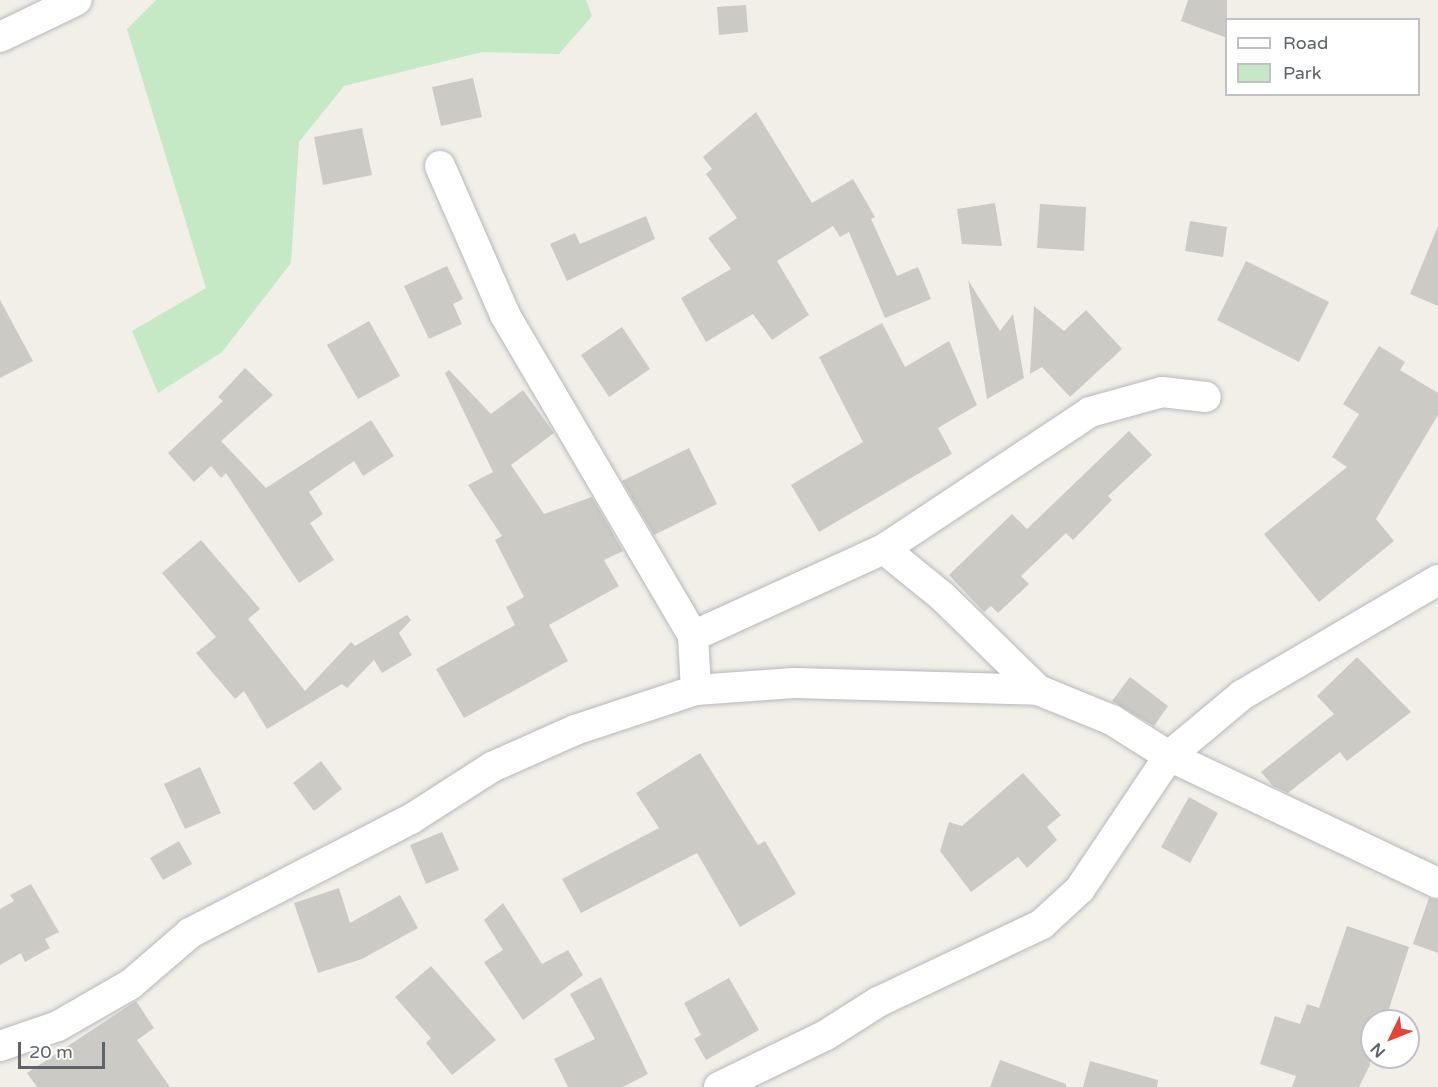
<!DOCTYPE html>
<style>
body{margin:0}
#map{position:relative;width:1438px;height:1087px;overflow:hidden;background:#f1efe8;font-family:"Varela Round",sans-serif}
div>[style]{position:absolute}
[style*='--x']{left:calc(var(--x)*1px);top:calc(var(--y)*1px);width:calc(var(--w)*1px);rotate:calc(var(--a)*1deg)}
.green>*{inset:0;background:#c5e8c5}
.building>*{inset:0;background:#cccac5}
.roads{filter:drop-shadow(0 0 2px #b5b8bc) drop-shadow(0 0 2px #b5b8bc)}
.street>*{height:30px;margin:-15px;padding:0 15px;transform-origin:15px;border-radius:15px;background:#fff}
span{translate:-50% -50%;white-space:nowrap;text-align:center;line-height:1.15;-webkit-text-stroke:4.5px #fff;paint-order:stroke}
.legend{position:absolute;left:1225px;top:18px;width:195px;height:78px;box-sizing:border-box;background:#fff;border:2px solid #bfc1c3;margin:0;padding:8px 10px;list-style:none;font-size:18px;color:#5f6368}
.legend li{display:flex;align-items:center;gap:12px;height:30px}
.legend b{width:30px;border:2px solid #bfc1c3}
.north{position:absolute;left:1360px;top:1009px;width:60px;height:60px;box-sizing:border-box;background:#fff;border:2px solid #bfc1c3;border-radius:50%;rotate:227deg;font-size:16px;font-weight:700;line-height:24px;text-align:center;color:#5f6368}
.north::after{content:'';display:block;margin:auto;width:21px;height:27px;background:#ea4335;clip-path:polygon(50% 0,100% 100%,50% 72%,0 100%)}
.scale{position:absolute;left:18px;top:1042px;width:87px;height:27px;box-sizing:border-box;border:3px solid #5f6368;border-top:0;padding-left:8px;font-size:18px;line-height:21px;white-space:nowrap;color:#5f6368;-webkit-text-stroke:4px #fff;paint-order:stroke}
</style>
<div id="map">
<div class="green">
<div style="clip-path:polygon(156px 0,586px 0,592px 16px,559px 54px,482px 52px,344px 86px,299px 142px,291px 263px,222px 352px,158px 393px,132px 331px,206px 288px,127px 29px)"></div>
</div>
<div class="building">
<div style="clip-path:polygon(1188px 0,1227px 0,1227px 38px,1181px 21px)"></div>
<div style="clip-path:polygon(746px 5px,748px 32px,719px 35px,717px 7px)"></div>
<div style="clip-path:polygon(473px 78px,482px 117px,441px 126px,432px 87px)"></div>
<div style="clip-path:polygon(756px 112px,812px 203px,853px 179px,875px 217px,871px 219px,897px 276px,918px 267px,931px 299px,885px 318px,849px 232px,840px 237px,833px 226px,777px 261px,809px 315px,772px 340px,753px 314px,706px 342px,681px 298px,731px 269px,708px 238px,737px 218px,706px 174px,712px 169px,703px 157px)"></div>
<div style="clip-path:polygon(362px 128px,372px 175px,323px 185px,314px 137px)"></div>
<div style="clip-path:polygon(995px 203px,1002px 246px,962px 244px,957px 209px)"></div>
<div style="clip-path:polygon(1040px 204px,1086px 207px,1084px 251px,1037px 248px)"></div>
<div style="clip-path:polygon(646px 216px,655px 239px,567px 281px,550px 244px,575px 233px,580px 244px)"></div>
<div style="clip-path:polygon(1190px 221px,1227px 227px,1223px 257px,1185px 251px)"></div>
<div style="clip-path:polygon(1438px 226px,1438px 306px,1410px 294px)"></div>
<div style="clip-path:polygon(1246px 261px,1329px 302px,1299px 362px,1217px 320px)"></div>
<div style="clip-path:polygon(447px 266px,463px 299px,453px 304px,462px 324px,429px 339px,404px 286px)"></div>
<div style="clip-path:polygon(968px 280px,1000px 331px,1013px 314px,1024px 378px,987px 399px)"></div>
<div style="clip-path:polygon(0 300px,33px 361px,0 378px)"></div>
<div style="clip-path:polygon(1034px 306px,1064px 331px,1086px 310px,1122px 349px,1070px 397px,1042px 367px,1030px 374px)"></div>
<div style="clip-path:polygon(369px 321px,400px 376px,358px 399px,327px 345px)"></div>
<div style="clip-path:polygon(882px 323px,905px 367px,949px 341px,977px 405px,938px 428px,952px 454px,819px 532px,791px 485px,863px 442px,819px 357px)"></div>
<div style="clip-path:polygon(622px 327px,650px 369px,609px 397px,581px 355px)"></div>
<div style="clip-path:polygon(1379px 346px,1405px 362px,1400px 370px,1438px 393px,1438px 415px,1376px 519px,1394px 541px,1319px 602px,1264px 534px,1347px 467px,1332px 457px,1359px 414px,1343px 404px)"></div>
<div style="clip-path:polygon(245px 368px,273px 395px,221px 441px,266px 488px,371px 420px,394px 456px,363px 476px,354px 461px,309px 492px,323px 514px,310px 523px,334px 560px,299px 583px,226px 473px,221px 478px,211px 466px,194px 482px,168px 453px,223px 401px,218px 397px)"></div>
<div style="clip-path:polygon(449px 370px,491px 414px,523px 390px,554px 433px,511px 465px,544px 514px,592px 497px,623px 551px,604px 560px,619px 586px,549px 625px,568px 661px,464px 718px,436px 669px,515px 625px,506px 607px,524px 597px,495px 540px,502px 536px,468px 485px,493px 472px,445px 373px)"></div>
<div style="clip-path:polygon(1129px 431px,1152px 455px,1108px 496px,1112px 500px,1073px 540px,1066px 533px,1021px 576px,1029px 584px,998px 613px,991px 606px,984px 612px,949px 575px,1012px 514px,1027px 529px)"></div>
<div style="clip-path:polygon(689px 448px,717px 504px,654px 535px,622px 481px)"></div>
<div style="clip-path:polygon(201px 540px,260px 609px,248px 619px,305px 691px,351px 642px,355px 646px,407px 615px,411px 620px,399px 633px,412px 655px,382px 673px,374px 660px,347px 688px,342px 684px,267px 729px,244px 691px,235px 699px,196px 653px,216px 637px,162px 573px)"></div>
<div style="clip-path:polygon(1357px 657px,1411px 712px,1347px 761px,1340px 752px,1288px 793px,1273px 786px,1261px 772px,1334px 714px,1317px 696px)"></div>
<div style="clip-path:polygon(1130px 677px,1168px 706px,1154px 726px,1112px 701px)"></div>
<div style="clip-path:polygon(700px 753px,758px 845px,765px 841px,796px 894px,740px 927px,697px 853px,581px 913px,562px 879px,659px 828px,636px 793px)"></div>
<div style="clip-path:polygon(321px 761px,342px 789px,314px 811px,293px 783px)"></div>
<div style="clip-path:polygon(200px 767px,221px 813px,185px 829px,164px 784px)"></div>
<div style="clip-path:polygon(1023px 773px,1061px 815px,1047px 827px,1057px 840px,1027px 868px,1018px 857px,971px 892px,940px 851px,949px 822px,962px 826px)"></div>
<div style="clip-path:polygon(1189px 797px,1218px 813px,1190px 863px,1161px 847px)"></div>
<div style="clip-path:polygon(442px 832px,459px 870px,426px 884px,410px 845px)"></div>
<div style="clip-path:polygon(179px 841px,192px 864px,163px 880px,150px 858px)"></div>
<div style="clip-path:polygon(31px 884px,59px 932px,45px 939px,50px 948px,25px 962px,21px 953px,0 965px,0 909px,14px 901px,10px 895px)"></div>
<div style="clip-path:polygon(339px 888px,350px 923px,400px 895px,418px 928px,362px 959px,318px 973px,294px 903px)"></div>
<div style="clip-path:polygon(1429px 898px,1438px 900px,1438px 953px,1413px 944px)"></div>
<div style="clip-path:polygon(503px 903px,542px 964px,568px 950px,583px 975px,523px 1020px,484px 962px,503px 950px,484px 920px)"></div>
<div style="clip-path:polygon(1347px 926px,1409px 947px,1385px 1021px,1372px 1021px,1370px 1065px,1359px 1087px,1292px 1087px,1296px 1076px,1260px 1064px,1275px 1016px,1300px 1024px,1307px 1004px,1319px 1008px)"></div>
<div style="clip-path:polygon(431px 966px,496px 1040px,452px 1075px,426px 1043px,431px 1038px,395px 997px)"></div>
<div style="clip-path:polygon(601px 977px,648px 1074px,623px 1087px,568px 1087px,554px 1059px,595px 1039px,570px 994px)"></div>
<div style="clip-path:polygon(729px 978px,759px 1030px,706px 1060px,694px 1039px,701px 1035px,684px 1003px)"></div>
<div style="clip-path:polygon(136px 1001px,154px 1028px,137px 1040px,170px 1087px,37px 1087px,27px 1073px)"></div>
<div style="clip-path:polygon(1000px 1060px,1066px 1084px,1066px 1087px,990px 1087px)"></div>
<div style="clip-path:polygon(1090px 1061px,1158px 1080px,1157px 1087px,1083px 1087px)"></div>
</div>
<div class="roads">
<div class="street">
<div style="--x:0;--y:37;--w:85;--a:-25.7"></div>
<div style="--x:440;--y:166;--w:163;--a:66.4"></div>
<div style="--x:505;--y:315;--w:372;--a:59.6"></div>
<div style="--x:693;--y:636;--w:54;--a:86.8"></div>
<div style="--x:884;--y:549;--w:76;--a:39.1"></div>
<div style="--x:943;--y:597;--w:133;--a:44.4"></div>
<div style="--x:693;--y:636;--w:210;--a:-24.5"></div>
<div style="--x:884;--y:549;--w:247;--a:-33.6"></div>
<div style="--x:1090;--y:412;--w:75;--a:-15.5"></div>
<div style="--x:1162;--y:392;--w:44;--a:6.5"></div>
<div style="--x:0;--y:1046;--w:61;--a:-19"></div>
<div style="--x:58;--y:1026;--w:84;--a:-29.9"></div>
<div style="--x:131;--y:984;--w:78;--a:-40.8"></div>
<div style="--x:190;--y:933;--w:249;--a:-27.3"></div>
<div style="--x:411;--y:819;--w:96;--a:-32.7"></div>
<div style="--x:492;--y:767;--w:91;--a:-24"></div>
<div style="--x:575;--y:730;--w:127;--a:-18.3"></div>
<div style="--x:696;--y:690;--w:98;--a:-4.1"></div>
<div style="--x:794;--y:683;--w:244;--a:1.6"></div>
<div style="--x:1038;--y:690;--w:80;--a:22.1"></div>
<div style="--x:1112;--y:720;--w:67;--a:32.3"></div>
<div style="--x:1169;--y:756;--w:297;--a:25.3"></div>
<div style="--x:719;--y:1087;--w:119;--a:-25.9"></div>
<div style="--x:826;--y:1035;--w:62;--a:-32.4"></div>
<div style="--x:878;--y:1002;--w:182;--a:-25.4"></div>
<div style="--x:1042;--y:924;--w:52;--a:-42.6"></div>
<div style="--x:1080;--y:889;--w:160;--a:-56.2"></div>
<div style="--x:1169;--y:756;--w:95;--a:-39.9"></div>
<div style="--x:1242;--y:695;--w:227;--a:-30.4"></div>
</div>
</div>
<ul class="legend">
<li><b style="height:8px;background:#fff"></b>Road</li>
<li><b style="height:16px;background:#c5e8c5"></b>Park</li>
</ul>
<div class="north">N</div>
<div class="scale">20 m</div>
</div>
